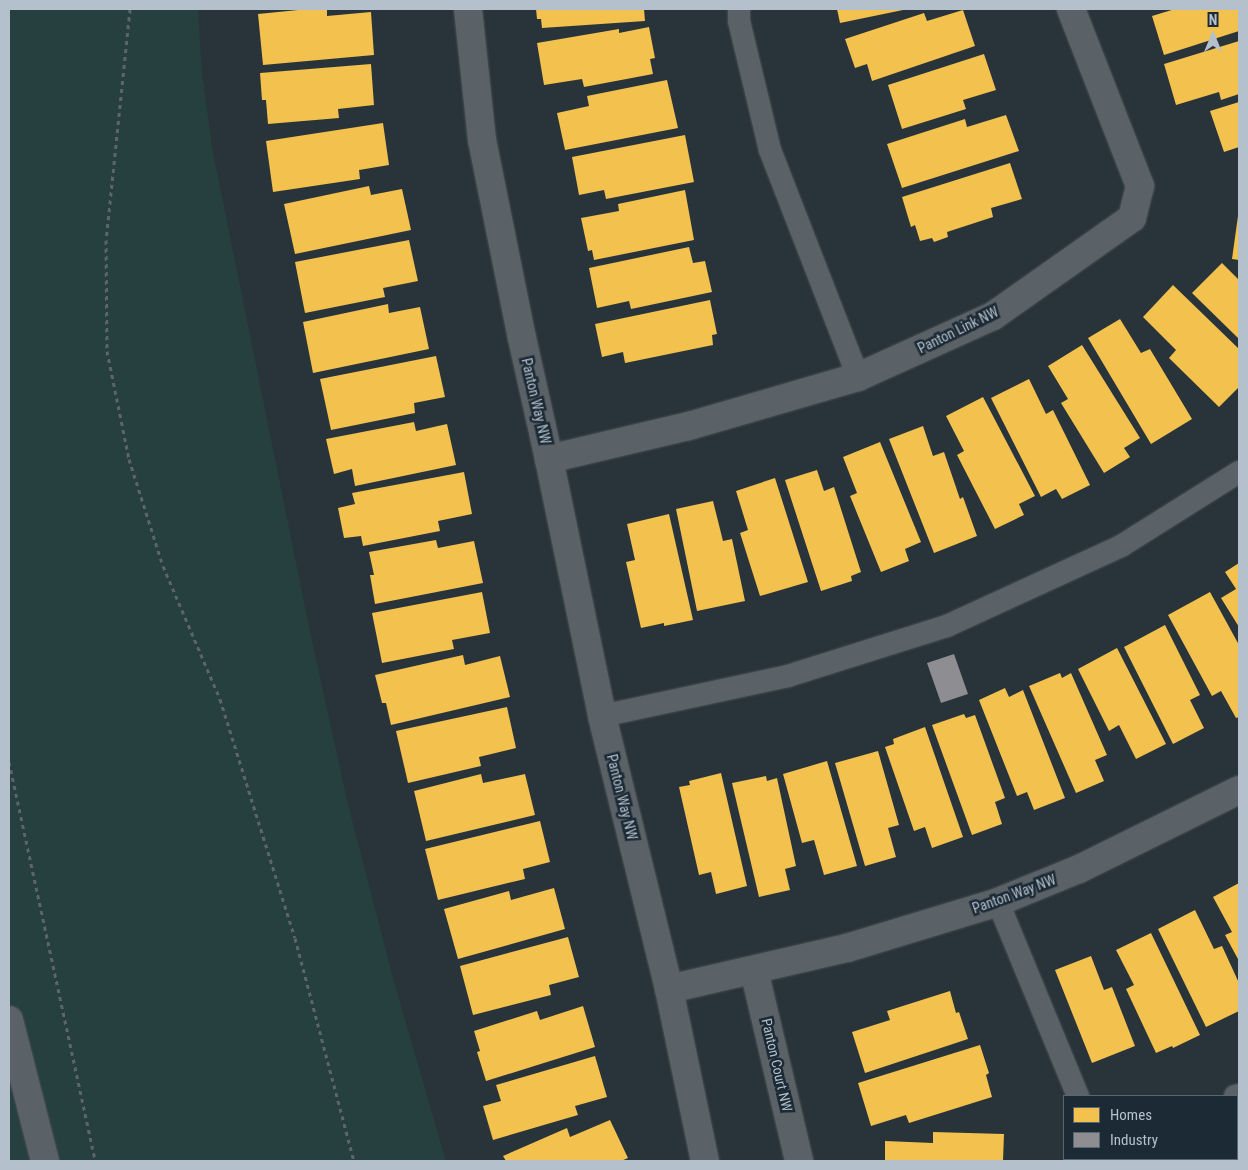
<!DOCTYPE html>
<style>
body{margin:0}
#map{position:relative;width:1248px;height:1170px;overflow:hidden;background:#29333a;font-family:"Roboto Condensed",sans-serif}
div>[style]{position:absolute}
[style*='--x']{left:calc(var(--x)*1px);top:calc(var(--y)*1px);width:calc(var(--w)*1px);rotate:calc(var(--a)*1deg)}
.green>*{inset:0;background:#263f3f}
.homes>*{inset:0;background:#f2c14e}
.industry>*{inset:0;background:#8d8d92}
.path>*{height:3px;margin-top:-1.5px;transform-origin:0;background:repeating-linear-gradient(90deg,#5d656a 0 4px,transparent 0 8px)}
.roads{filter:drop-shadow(0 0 1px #484f54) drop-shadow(0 0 1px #484f54)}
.service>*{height:22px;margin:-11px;padding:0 11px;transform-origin:11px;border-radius:11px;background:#5a6167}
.minor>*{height:28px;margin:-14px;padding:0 14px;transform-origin:14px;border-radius:14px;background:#5a6167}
.tertiary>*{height:28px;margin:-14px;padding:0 14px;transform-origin:14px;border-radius:14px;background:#5a6167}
span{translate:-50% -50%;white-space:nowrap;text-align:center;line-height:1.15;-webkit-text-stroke:5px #1c2a35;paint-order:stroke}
.street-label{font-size:14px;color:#b4c0cb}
.frame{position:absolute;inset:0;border:10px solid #b4c0cb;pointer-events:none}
.legend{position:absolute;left:1063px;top:1095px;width:175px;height:65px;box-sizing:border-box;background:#1c2a35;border:1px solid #596671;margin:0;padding:6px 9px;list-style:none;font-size:15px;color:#b4c0cb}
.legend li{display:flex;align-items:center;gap:10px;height:25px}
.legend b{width:25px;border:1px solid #596671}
.north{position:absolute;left:1188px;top:10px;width:50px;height:50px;-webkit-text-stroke:4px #1c2a35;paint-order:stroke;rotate:0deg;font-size:14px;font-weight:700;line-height:20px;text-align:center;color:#b4c0cb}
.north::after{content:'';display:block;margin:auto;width:18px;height:22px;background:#b4c0cb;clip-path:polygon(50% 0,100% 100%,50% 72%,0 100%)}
</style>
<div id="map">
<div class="green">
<div style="clip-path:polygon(9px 9px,198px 9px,202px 73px,212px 147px,308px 622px,347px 800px,393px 978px,446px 1161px,9px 1161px)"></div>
</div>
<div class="homes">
<div style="clip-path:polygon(308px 9px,327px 9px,327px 16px,371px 12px,374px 55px,263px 65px,258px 14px)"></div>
<div style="clip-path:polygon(536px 9px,644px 9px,645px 21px,542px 28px,541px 19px,537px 19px)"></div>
<div style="clip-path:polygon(837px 9px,903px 9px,903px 10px,840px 23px)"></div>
<div style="clip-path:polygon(1175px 9px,1239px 9px,1239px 31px,1164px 55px,1152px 16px)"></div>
<div style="clip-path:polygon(963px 10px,975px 46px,872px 81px,867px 64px,855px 68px,845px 39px,924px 13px,927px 21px)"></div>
<div style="clip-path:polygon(649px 27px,655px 58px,650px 59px,653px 74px,584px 87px,582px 79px,544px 85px,537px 43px,619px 29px,619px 33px)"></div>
<div style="clip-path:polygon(1239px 41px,1239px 94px,1221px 100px,1219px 92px,1176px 105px,1164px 64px)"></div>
<div style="clip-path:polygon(984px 54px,996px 90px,963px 100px,966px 109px,902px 129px,888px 85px)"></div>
<div style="clip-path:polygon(371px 64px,374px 105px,338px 109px,339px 118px,268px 124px,266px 100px,262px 100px,260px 73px)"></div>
<div style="clip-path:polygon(667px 80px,678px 128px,565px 150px,557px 113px,589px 106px,587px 96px)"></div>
<div style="clip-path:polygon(1239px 102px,1239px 147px,1224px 152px,1210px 111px)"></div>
<div style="clip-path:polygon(1006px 115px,1019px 151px,902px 188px,887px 144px,965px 119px,967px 127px)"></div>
<div style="clip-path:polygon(383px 123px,389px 165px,359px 170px,360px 179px,273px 192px,266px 141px)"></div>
<div style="clip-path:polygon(685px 135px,694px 182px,606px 199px,604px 190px,579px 195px,572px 157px)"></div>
<div style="clip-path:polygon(1010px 163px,1022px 199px,991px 208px,993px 217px,947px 232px,948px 237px,934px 242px,932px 238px,920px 241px,915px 225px,911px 227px,902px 197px)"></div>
<div style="clip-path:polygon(369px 186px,371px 195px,402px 189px,411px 230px,295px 254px,284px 204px)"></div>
<div style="clip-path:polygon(685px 190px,694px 240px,594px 260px,592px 250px,588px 251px,581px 218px,619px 211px,618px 204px)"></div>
<div style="clip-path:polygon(1238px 216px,1239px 216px,1239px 260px,1232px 259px)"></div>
<div style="clip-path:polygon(409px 240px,418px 281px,383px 288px,385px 297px,305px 313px,295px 262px)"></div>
<div style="clip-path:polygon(689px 247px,693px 263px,705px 261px,712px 292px,631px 309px,629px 301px,597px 308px,589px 268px)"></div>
<div style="clip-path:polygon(1222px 263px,1239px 280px,1239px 339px,1192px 293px)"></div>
<div style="clip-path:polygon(1173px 285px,1239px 349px,1239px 387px,1219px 407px,1169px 358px,1176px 350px,1143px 317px)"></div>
<div style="clip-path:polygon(710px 300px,717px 334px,712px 335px,713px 345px,625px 363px,623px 352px,602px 357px,595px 324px)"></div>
<div style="clip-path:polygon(388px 304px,389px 313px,420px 307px,429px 349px,313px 373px,303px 322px)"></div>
<div style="clip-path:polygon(1120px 319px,1141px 353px,1150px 349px,1192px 419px,1151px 444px,1088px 338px)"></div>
<div style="clip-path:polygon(1082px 345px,1140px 438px,1124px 448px,1130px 457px,1104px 473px,1061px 403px,1068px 399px,1048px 366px)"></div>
<div style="clip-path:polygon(436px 356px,445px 397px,414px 403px,415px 413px,331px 430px,320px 379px)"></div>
<div style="clip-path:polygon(1029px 379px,1046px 414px,1053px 410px,1090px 485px,1062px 499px,1056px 489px,1041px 497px,991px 398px)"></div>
<div style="clip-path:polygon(983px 397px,1035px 496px,1019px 504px,1024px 515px,995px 529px,957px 455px,964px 451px,946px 416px)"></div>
<div style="clip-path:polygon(414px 422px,416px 431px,447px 424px,456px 465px,355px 486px,352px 469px,334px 474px,326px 439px)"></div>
<div style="clip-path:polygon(923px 426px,933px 456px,944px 452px,960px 499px,963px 497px,977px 536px,934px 553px,889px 439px)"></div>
<div style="clip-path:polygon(880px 442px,921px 542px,905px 549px,909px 561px,881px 572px,850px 496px,857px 493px,843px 457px)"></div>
<div style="clip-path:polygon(817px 470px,824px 491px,834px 487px,861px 572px,851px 576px,852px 581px,821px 591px,785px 480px)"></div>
<div style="clip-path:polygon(464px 472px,472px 514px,438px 521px,440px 531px,363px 546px,361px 536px,344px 538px,338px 508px,355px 504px,352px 493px)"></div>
<div style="clip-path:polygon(775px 478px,808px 582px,760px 596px,740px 533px,748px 530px,736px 491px)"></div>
<div style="clip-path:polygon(713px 501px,723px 541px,732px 539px,745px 601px,697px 611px,676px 509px)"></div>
<div style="clip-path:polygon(669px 514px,693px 620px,664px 626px,664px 623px,641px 628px,626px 562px,635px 560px,627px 524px)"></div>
<div style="clip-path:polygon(436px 540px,438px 548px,474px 541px,483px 583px,375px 604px,370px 575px,374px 575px,369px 552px)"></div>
<div style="clip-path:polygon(1239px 563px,1239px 627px,1221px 598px,1236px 589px,1225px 572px)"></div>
<div style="clip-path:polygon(482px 592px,490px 633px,452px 640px,454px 649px,382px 663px,372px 613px)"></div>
<div style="clip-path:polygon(1210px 592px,1239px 645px,1239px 717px,1236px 718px,1221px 691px,1212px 696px,1168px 615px)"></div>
<div style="clip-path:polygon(1165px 625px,1200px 695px,1190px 700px,1204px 728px,1173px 744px,1124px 647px)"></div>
<div style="clip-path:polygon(1117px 648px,1166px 744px,1136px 759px,1119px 725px,1109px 731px,1078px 669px)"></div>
<div style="clip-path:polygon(463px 655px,465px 665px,500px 656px,510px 697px,391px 725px,386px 703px,382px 703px,375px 675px)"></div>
<div style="clip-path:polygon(1060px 673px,1062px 678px,1071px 673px,1107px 755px,1095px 760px,1104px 781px,1076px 793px,1029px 686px)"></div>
<div style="clip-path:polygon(1005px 688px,1009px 697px,1023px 690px,1065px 798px,1034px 810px,1027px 792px,1017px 796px,979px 700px)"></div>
<div style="clip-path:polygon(507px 707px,516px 748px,479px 757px,481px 766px,408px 783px,396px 731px)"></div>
<div style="clip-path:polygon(964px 714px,966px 718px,975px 715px,1005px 798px,995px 802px,1002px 824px,972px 835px,932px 725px)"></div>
<div style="clip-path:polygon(925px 727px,963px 837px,932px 848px,925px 827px,914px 831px,885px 747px,894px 744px,893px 739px)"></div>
<div style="clip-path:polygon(878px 751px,899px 825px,888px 828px,896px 857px,865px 866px,835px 763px)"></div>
<div style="clip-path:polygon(827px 761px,857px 866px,824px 875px,814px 840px,802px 843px,783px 774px)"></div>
<div style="clip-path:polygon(721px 773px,747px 886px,716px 894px,711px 872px,699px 875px,679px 787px,690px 785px,689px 781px)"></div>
<div style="clip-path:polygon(481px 774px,483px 783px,525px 774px,535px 815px,426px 841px,414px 791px)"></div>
<div style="clip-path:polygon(766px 776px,767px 781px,777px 778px,796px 866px,785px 869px,790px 890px,759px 897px,732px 783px)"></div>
<div style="clip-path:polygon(540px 821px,550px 862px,523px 869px,525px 879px,438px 900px,425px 849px)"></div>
<div style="clip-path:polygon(1239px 883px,1239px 961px,1225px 935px,1232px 932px,1213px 897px)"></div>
<div style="clip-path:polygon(554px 888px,565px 929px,458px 959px,444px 909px,509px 891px,511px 900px)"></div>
<div style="clip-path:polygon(1195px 910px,1214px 949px,1222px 946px,1239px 983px,1239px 1011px,1206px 1027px,1158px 929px)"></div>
<div style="clip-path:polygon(1151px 933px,1200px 1035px,1173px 1048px,1172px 1046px,1156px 1053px,1126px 989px,1134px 985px,1116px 950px)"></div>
<div style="clip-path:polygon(568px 937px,579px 977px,549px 985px,551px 995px,473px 1015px,460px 966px)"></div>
<div style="clip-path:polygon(1091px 956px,1104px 990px,1112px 987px,1135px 1046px,1092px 1063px,1055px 970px)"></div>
<div style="clip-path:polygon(950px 991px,956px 1013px,959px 1012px,968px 1039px,865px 1073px,852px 1032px,890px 1020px,887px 1011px)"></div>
<div style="clip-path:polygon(583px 1006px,595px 1047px,486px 1081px,477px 1052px,480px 1051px,474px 1031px,537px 1011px,540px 1020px)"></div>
<div style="clip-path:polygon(980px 1045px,989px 1073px,986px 1075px,992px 1097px,909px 1123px,906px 1115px,871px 1126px,858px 1083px)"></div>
<div style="clip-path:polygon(595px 1056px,607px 1097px,575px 1106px,578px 1115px,493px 1140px,483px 1106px,501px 1101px,496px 1085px)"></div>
<div style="clip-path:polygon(610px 1120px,628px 1158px,621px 1161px,506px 1161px,503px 1156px,567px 1128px,570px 1137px)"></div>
<div style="clip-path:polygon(933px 1132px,1004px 1134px,1003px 1161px,885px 1161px,885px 1141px,933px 1143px)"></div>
</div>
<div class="industry">
<div style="clip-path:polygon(954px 654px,968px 694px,941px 703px,927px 663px)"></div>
<div style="clip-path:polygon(1239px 1134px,1239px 1161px,1235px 1161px,1237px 1135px)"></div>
<div style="clip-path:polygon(1185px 1159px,1229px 1159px,1230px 1161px,1186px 1161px)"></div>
</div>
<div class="path">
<div style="--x:130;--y:9;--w:232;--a:95.9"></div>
<div style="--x:106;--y:240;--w:111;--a:89.5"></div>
<div style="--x:107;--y:351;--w:110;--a:78.5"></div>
<div style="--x:129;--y:459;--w:112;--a:72.4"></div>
<div style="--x:163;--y:566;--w:145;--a:66.8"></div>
<div style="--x:220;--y:699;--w:250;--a:72.6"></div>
<div style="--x:295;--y:938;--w:231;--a:75.2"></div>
<div style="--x:9;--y:762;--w:408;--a:77.8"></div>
</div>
<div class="roads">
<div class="service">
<div style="--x:739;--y:9;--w:12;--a:90"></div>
<div style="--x:739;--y:21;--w:133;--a:76.5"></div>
<div style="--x:770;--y:150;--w:243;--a:68.8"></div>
<div style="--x:602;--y:716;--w:190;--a:-12.1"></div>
<div style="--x:788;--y:676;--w:167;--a:-17.5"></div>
<div style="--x:947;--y:626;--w:192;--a:-24.7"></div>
<div style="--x:1121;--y:546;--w:139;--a:-32.1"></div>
<div style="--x:998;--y:902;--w:210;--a:67.6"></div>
<div style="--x:1235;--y:1096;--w:4;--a:-14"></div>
</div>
<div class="minor">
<div style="--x:468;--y:9;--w:132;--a:83.9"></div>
<div style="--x:482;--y:140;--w:202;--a:78.6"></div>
<div style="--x:522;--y:338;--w:124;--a:77.4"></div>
<div style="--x:549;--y:459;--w:262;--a:78.3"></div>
<div style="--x:602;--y:716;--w:281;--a:76.2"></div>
<div style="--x:669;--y:989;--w:176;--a:78.2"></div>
<div style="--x:549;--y:459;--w:144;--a:-13.3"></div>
<div style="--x:689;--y:426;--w:176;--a:-16.2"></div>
<div style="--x:858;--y:377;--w:148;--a:-24.3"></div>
<div style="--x:993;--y:316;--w:170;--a:-35.2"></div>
<div style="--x:1132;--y:218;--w:33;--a:-76"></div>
<div style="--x:1140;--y:186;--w:190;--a:-111.3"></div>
<div style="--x:754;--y:970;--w:196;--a:76.7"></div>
<div style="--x:669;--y:989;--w:183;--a:-13"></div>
<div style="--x:847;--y:948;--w:158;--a:-16.9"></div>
<div style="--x:998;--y:902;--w:87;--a:-22.2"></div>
<div style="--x:1079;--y:869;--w:178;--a:-26.3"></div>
</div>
<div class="tertiary">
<div style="--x:9;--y:1020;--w:146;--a:75.7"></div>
</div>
</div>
<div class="street-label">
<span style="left:958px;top:330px;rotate:-26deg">Panton Link NW</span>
<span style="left:536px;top:401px;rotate:77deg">Panton Way NW</span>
<span style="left:622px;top:797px;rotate:76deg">Panton Way NW</span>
<span style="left:1014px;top:894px;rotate:-20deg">Panton Way NW</span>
<span style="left:777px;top:1065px;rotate:77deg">Panton Court NW</span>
</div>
<div class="frame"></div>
<ul class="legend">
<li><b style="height:14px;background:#f2c14e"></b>Homes</li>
<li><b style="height:14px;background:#8d8d92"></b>Industry</li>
</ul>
<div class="north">N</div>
</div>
